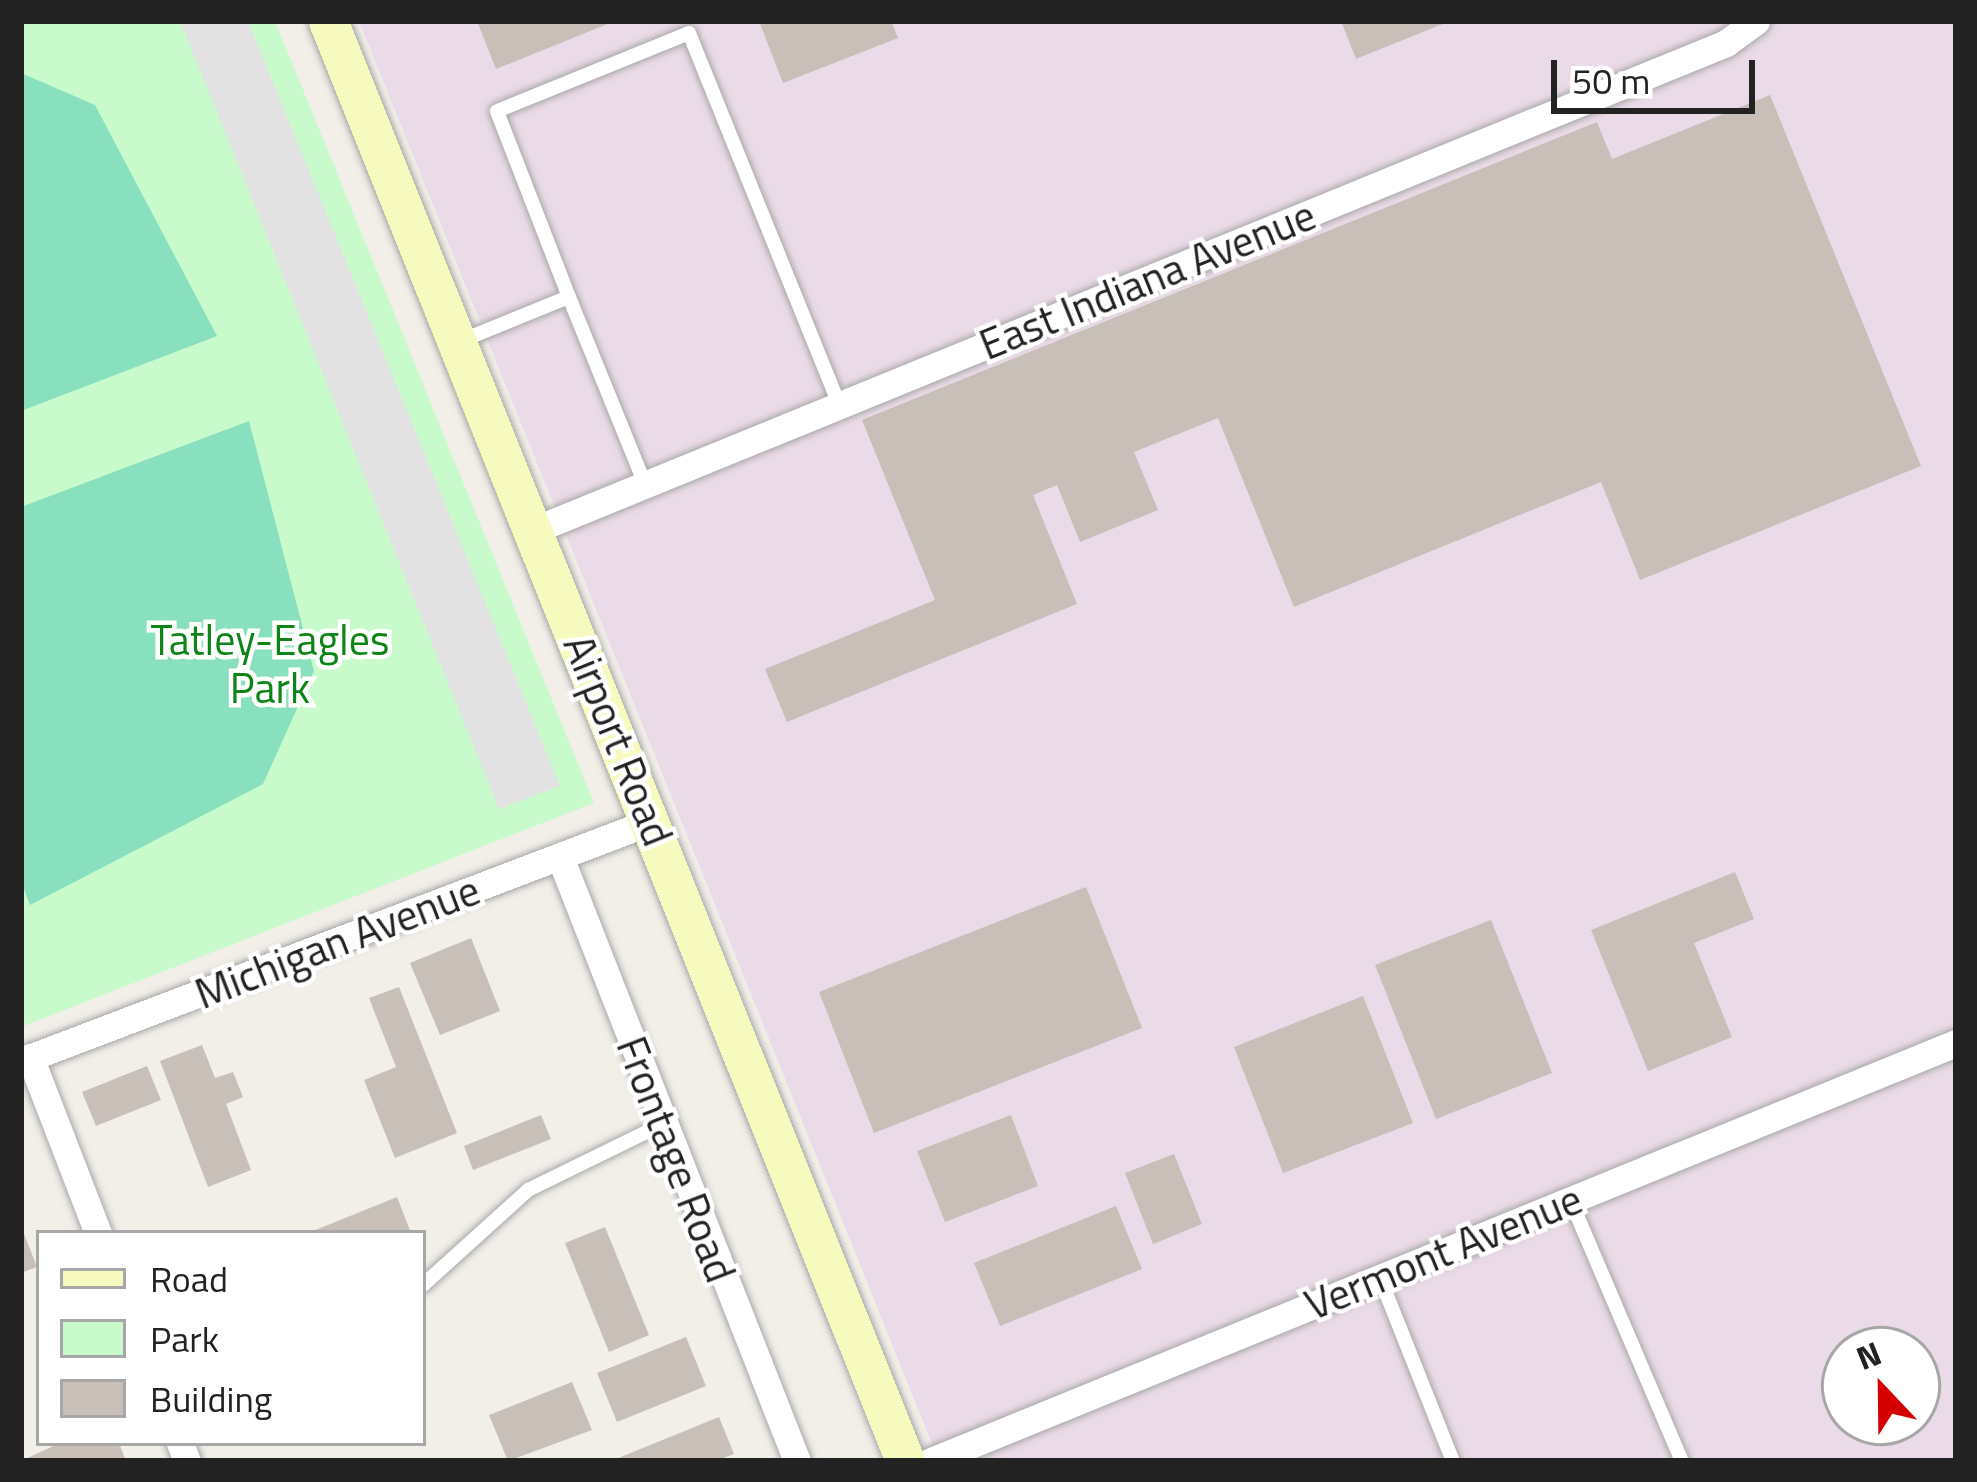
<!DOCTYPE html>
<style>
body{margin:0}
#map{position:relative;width:1977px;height:1482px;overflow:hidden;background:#f2efe9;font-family:"Titillium Web",sans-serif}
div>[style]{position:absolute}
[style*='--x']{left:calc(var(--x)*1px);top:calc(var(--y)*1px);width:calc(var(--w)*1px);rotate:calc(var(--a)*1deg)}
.industrial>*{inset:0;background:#ebdbe8}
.park>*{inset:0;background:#c8facc}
.pitch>*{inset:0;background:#88e0be}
.parking>*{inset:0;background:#e2e2e2}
.building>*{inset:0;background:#c7bfb8}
.roads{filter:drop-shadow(0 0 3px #a9a9a9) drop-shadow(0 0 3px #a9a9a9)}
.lane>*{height:14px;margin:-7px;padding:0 7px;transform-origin:7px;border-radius:7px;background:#fff}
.street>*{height:27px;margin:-13.5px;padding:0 13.5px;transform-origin:13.5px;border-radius:13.5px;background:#fff}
.secondary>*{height:39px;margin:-19.5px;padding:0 19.5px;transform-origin:19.5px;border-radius:19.5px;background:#f7fabf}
span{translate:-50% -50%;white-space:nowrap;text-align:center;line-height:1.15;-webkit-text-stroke:9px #fff;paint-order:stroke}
.street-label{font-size:42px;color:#222}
.park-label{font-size:42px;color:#0c8416}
.frame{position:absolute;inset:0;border:24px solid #222;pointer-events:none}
.legend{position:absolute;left:36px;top:1230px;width:390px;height:216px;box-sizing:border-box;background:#fff;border:3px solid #a7a7a7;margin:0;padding:15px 21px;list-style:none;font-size:36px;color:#222}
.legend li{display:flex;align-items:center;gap:24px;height:60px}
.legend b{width:60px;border:3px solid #a7a7a7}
.north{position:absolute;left:1821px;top:1326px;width:120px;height:120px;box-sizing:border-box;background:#fff;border:3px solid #a7a7a7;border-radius:50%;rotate:338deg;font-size:33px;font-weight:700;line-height:48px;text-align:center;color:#222}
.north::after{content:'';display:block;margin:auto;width:42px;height:54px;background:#d40000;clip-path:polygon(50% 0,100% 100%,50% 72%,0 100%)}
.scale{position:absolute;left:1551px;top:60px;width:204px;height:54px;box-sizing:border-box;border:6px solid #222;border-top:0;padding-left:15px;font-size:36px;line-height:42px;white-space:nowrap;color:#222;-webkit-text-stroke:9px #fff;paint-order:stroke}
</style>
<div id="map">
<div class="industrial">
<div style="clip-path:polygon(evenodd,359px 21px,1956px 21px,1956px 1461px,939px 1461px,359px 21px,1845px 1350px,1917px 1350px,1917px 1422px,1845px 1422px,1845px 1350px)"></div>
</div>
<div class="park">
<div style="clip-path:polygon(21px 21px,275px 21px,594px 803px,21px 1027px)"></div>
</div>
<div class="pitch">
<div style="clip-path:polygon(21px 73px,95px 105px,217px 336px,21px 411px)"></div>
<div style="clip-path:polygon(249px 421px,314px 671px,263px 784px,30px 905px,21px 881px,21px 507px)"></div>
</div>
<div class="parking">
<div style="clip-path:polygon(180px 21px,248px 21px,560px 786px,499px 809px)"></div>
</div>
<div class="building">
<div style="clip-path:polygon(477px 21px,615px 21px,496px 69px)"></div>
<div style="clip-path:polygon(759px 21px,891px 21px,898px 38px,783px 83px)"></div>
<div style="clip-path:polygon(1341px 21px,1450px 21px,1356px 59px)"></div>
<div style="clip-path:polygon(1770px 95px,1921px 466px,1640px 580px,1601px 482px,1294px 607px,1218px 418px,1134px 452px,1158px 510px,1080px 542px,1057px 485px,1033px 495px,1077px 604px,787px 722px,765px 669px,935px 600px,862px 420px,1597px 122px,1612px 159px)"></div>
<div style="clip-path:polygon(1735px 872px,1754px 919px,1694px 943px,1732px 1037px,1648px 1071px,1591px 930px)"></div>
<div style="clip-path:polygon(1086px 887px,1142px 1028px,874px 1133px,819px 992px)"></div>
<div style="clip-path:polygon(1491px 920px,1552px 1073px,1436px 1119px,1375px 965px)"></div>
<div style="clip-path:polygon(471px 938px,500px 1011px,440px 1035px,410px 963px)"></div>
<div style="clip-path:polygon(399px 987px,457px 1133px,395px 1158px,364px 1080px,396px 1067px,369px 998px)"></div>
<div style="clip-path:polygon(1363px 996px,1413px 1123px,1283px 1173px,1234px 1047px)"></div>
<div style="clip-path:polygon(202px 1045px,215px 1078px,233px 1072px,243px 1097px,226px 1104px,251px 1170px,208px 1187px,160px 1061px)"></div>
<div style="clip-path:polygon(147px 1066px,161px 1100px,96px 1126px,82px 1092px)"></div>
<div style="clip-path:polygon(541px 1115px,551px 1139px,473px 1170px,464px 1146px)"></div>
<div style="clip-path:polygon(1011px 1115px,1038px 1186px,945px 1222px,917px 1151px)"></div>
<div style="clip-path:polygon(1174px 1154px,1202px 1224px,1153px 1244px,1125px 1173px)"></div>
<div style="clip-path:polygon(397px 1197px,411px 1233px,308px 1233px)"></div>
<div style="clip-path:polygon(1116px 1206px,1142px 1269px,1000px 1326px,974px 1263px)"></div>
<div style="clip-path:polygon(21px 1226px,37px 1267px,21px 1273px)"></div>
<div style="clip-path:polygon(605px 1227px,649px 1335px,609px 1352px,565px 1243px)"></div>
<div style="clip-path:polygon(686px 1337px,706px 1386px,617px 1422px,597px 1373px)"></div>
<div style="clip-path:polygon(572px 1382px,592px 1430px,508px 1461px,489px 1415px)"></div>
<div style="clip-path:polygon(719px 1417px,734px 1454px,715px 1461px,611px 1461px)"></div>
<div style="clip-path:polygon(60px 1443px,119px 1443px,126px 1461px,21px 1461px)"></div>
</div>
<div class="roads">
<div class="lane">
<div style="--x:569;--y:297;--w:202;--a:67.9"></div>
<div style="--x:463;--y:340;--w:114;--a:-22.1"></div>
<div style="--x:569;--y:297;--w:199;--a:-111.2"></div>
<div style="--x:497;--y:111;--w:207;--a:-22.1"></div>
<div style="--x:689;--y:33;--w:401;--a:68"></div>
<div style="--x:1570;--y:1199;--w:285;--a:66.9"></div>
<div style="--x:1380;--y:1278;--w:197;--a:68.3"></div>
<div style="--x:423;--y:1285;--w:142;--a:-42.1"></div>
<div style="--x:528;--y:1190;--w:150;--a:-26.1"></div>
</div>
<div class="street">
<div style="--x:534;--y:530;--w:1288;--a:-22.22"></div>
<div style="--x:1726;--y:43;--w:37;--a:-36"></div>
<div style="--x:560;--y:857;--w:649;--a:68.58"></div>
<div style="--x:30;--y:1057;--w:189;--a:68.9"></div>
<div style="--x:21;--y:1061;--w:675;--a:-20.82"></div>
<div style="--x:180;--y:1443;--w:19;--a:69"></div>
<div style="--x:931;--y:1461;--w:1107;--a:-22.19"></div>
</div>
<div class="secondary">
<div style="--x:328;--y:21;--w:1551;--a:68.16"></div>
</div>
</div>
<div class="street-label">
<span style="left:1147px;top:279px;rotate:-22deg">East Indiana Avenue</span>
<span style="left:619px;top:740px;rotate:68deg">Airport Road</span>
<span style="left:337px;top:941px;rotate:-21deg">Michigan Avenue</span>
<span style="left:677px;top:1159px;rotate:69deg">Frontage Road</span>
<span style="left:1443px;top:1251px;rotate:-22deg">Vermont Avenue</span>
</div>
<div class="park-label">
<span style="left:270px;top:663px">Tatley-Eagles<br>Park</span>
</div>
<div class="frame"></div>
<ul class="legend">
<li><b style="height:15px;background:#f7fabf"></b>Road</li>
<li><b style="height:33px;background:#c8facc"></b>Park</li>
<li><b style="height:33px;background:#c7bfb8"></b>Building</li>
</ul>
<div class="north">N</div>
<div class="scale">50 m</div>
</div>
